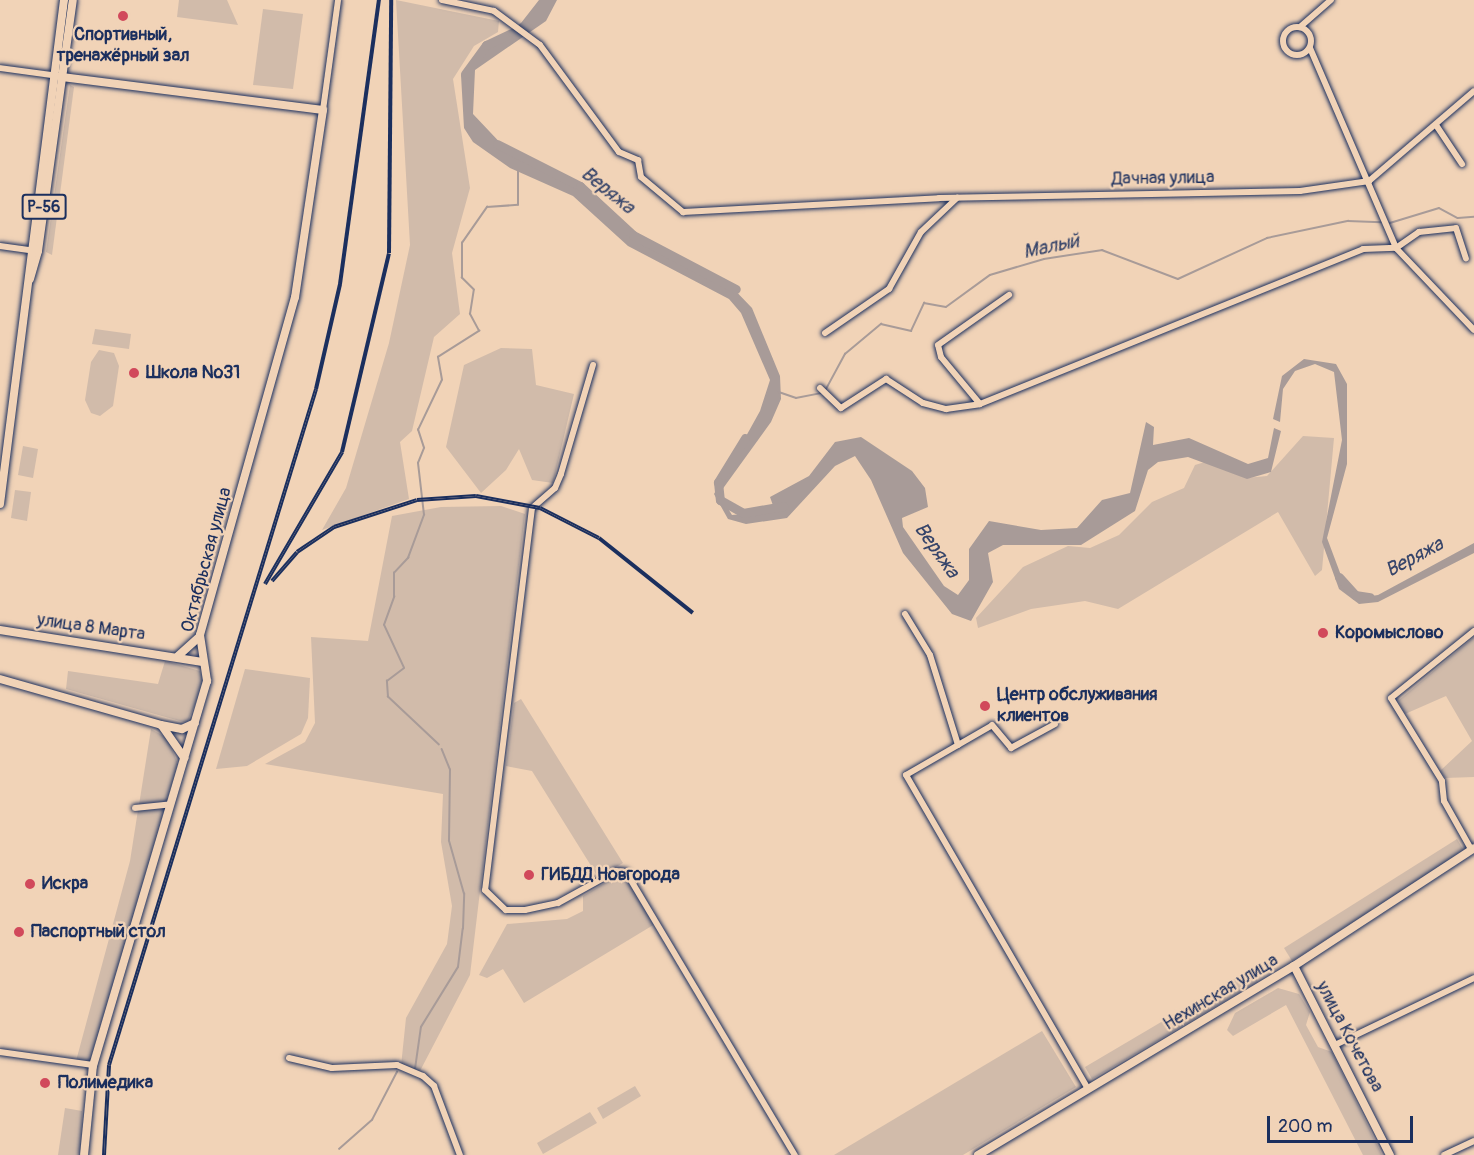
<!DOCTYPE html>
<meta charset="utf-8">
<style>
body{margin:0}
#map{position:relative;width:1474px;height:1155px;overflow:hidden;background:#f1d3b7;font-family:Pangolin,sans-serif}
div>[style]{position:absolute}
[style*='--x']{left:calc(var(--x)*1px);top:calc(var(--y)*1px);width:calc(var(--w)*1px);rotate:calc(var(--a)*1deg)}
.green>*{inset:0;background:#d1bbaa}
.water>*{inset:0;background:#a89b98}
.stream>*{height:1.5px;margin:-0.75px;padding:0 0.75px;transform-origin:0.75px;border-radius:0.75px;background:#a89b98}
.river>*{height:9px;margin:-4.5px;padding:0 4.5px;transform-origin:4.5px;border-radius:4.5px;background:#a89b98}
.roads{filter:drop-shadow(0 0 2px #1b2f5e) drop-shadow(0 0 2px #1b2f5e)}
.minor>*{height:6px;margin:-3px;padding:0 3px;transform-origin:3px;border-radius:3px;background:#f1d3b7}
.minor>.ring{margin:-3px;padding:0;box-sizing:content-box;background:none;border:6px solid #f1d3b7;border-radius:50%}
.major>*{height:8px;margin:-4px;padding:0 4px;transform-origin:4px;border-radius:4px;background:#f1d3b7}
.rail>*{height:4px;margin-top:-2px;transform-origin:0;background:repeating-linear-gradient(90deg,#f1d3b7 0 4.5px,#1b2f5e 0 9px);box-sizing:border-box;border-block:2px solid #1b2f5e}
.dots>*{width:16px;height:16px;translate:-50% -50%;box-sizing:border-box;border:3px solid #f1d3b7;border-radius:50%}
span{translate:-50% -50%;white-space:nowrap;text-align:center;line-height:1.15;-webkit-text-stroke:4.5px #f1d3b7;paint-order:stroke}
.shield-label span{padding:2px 4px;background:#f1d3b7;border:2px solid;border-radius:4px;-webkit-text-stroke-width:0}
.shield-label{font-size:16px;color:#1b2f5e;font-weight:700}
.poi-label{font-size:18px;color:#1b2f5e;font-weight:700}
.left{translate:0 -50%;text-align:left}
.street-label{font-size:18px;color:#1b2f5e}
.water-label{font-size:20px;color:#37456a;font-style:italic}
.scale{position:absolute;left:1267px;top:1116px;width:146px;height:27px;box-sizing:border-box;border:3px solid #1b2f5e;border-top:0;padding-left:8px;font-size:18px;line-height:21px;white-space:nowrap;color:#1b2f5e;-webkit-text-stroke:4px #f1d3b7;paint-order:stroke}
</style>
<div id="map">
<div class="green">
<div style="clip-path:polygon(179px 0,227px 0,238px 25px,177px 17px)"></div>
<div style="clip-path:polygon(396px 0,499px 21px,498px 32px,474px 46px,453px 79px,470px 188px,452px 253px,460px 314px,434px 337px,412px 431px,400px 442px,409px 499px,322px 530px,346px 488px,389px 343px,410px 245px)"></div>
<div style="clip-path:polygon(263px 9px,303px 14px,293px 89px,253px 85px)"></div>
<div style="clip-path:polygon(70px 85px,74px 87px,52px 255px,46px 252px)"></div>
<div style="clip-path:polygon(95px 329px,131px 334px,129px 349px,92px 344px)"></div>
<div style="clip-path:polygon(501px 348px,532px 349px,536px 385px,574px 394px,553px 483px,532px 480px,519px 449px,506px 470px,481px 493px,446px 447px,464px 365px)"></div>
<div style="clip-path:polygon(99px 350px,114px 353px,119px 366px,113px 406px,100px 416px,91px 413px,85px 400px,91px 362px)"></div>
<div style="clip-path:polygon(1303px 436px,1334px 438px,1322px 570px,1315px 576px,1278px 512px,1118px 609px,1085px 601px,1031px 609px,978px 628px,976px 618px,1023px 567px,1068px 546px,1090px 548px,1119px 535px,1152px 502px,1184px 488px,1195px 465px,1205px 462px,1246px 478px,1267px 476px)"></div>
<div style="clip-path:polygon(23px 446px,38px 449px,33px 478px,18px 475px)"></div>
<div style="clip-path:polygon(15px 490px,31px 492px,27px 521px,11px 518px)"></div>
<div style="clip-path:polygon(501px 506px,525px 514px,470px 975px,420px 1071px,401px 1066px,406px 1018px,447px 944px,452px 906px,441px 842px,443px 794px,265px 764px,305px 742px,315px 723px,311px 637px,368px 641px,392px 516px,441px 507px)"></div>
<div style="clip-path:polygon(1474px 637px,1474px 777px,1445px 778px,1440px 771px,1472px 741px,1446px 696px,1405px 714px,1398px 701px)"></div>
<div style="clip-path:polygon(165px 661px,200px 671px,204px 683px,187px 723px,66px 689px,68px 671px,158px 684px)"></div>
<div style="clip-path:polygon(245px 669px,310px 678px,308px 718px,301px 734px,247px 766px,216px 769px)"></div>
<div style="clip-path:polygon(521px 699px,623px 863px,598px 877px,532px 771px,506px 766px,514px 703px)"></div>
<div style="clip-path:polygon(151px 729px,167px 738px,178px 764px,166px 803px,139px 805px)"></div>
<div style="clip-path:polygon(165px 808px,91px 1063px,76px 1061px,130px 861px,138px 810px)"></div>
<div style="clip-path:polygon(1457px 839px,1464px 851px,1292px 961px,1284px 948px)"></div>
<div style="clip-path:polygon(618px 875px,627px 878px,655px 924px,524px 1003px,503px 969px,487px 978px,479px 975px,507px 924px,567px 919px,583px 911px,583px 896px)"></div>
<div style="clip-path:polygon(1251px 969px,1258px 982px,1092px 1079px,1085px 1067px)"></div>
<div style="clip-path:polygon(1278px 988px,1299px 994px,1310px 1012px,1306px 1025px,1318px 1047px,1332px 1052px,1382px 1155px,1363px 1155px,1286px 1005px,1233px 1036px,1227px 1030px,1235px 1013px)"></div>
<div style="clip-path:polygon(1042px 1031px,1076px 1087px,963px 1155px,834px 1155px)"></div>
<div style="clip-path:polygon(635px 1086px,641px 1096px,603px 1119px,597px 1108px)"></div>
<div style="clip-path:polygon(65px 1108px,82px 1111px,81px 1155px,58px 1155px)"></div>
<div style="clip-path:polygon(590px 1112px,597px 1123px,543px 1154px,537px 1143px)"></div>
</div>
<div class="water">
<div style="clip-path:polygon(539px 0,557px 0,546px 21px,475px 70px,473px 114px,507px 150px,598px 197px,640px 242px,727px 282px,752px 308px,780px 376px,781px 399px,771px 422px,719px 494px,732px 515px,775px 511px,770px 497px,809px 476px,835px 442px,861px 437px,912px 471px,925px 488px,928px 507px,902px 518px,903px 527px,944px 586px,958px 595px,969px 580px,969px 549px,989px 521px,1041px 530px,1077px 528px,1102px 500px,1130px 493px,1146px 422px,1154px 427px,1153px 445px,1189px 438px,1248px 464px,1268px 458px,1274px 428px,1281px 431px,1271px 472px,1247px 479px,1188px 457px,1158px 462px,1148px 470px,1135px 511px,1081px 545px,1003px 545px,988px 553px,993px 582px,971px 621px,952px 614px,903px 553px,871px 480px,855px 456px,835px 466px,787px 518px,746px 524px,728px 519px,714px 494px,760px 411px,770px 380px,741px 313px,729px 299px,628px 246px,573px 196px,510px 168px,473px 142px,464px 128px,461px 75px,477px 54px,521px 23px)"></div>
<div style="clip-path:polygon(1304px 359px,1336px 364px,1347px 384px,1347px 464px,1327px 538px,1345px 586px,1359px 598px,1378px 595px,1474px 543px,1474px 553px,1378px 602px,1359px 604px,1339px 589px,1322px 542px,1342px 440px,1334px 372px,1315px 364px,1295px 371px,1283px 389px,1280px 422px,1273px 419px,1282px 376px)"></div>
</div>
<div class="stream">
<div style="--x:1390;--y:223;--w:51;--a:-17"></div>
<div style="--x:1439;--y:208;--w:21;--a:28"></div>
<div style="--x:1458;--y:218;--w:16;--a:-4"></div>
<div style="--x:825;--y:391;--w:42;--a:-61.6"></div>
<div style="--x:845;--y:354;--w:47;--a:-39.8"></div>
<div style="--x:881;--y:324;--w:31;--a:13"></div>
<div style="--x:911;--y:331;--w:31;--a:-65"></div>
<div style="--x:924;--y:303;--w:22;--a:10"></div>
<div style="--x:946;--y:307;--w:54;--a:-36"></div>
<div style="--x:990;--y:275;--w:56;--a:-16.5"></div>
<div style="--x:1044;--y:259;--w:59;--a:-8.8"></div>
<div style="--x:1102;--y:250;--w:81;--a:20.9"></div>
<div style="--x:1178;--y:279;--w:98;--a:-24.7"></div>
<div style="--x:1267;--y:238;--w:83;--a:-11.9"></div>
<div style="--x:1348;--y:221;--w:33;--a:2"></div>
<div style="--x:779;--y:392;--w:18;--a:19"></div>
<div style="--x:796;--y:398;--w:25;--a:-11"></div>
<div style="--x:439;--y:745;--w:70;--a:-136.7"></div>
<div style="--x:388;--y:697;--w:16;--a:-94"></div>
<div style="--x:387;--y:681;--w:21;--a:-37"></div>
<div style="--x:404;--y:668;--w:47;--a:-114.9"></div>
<div style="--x:384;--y:625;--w:30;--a:-70"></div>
<div style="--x:394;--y:597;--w:24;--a:-90"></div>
<div style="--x:394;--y:573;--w:21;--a:-47"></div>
<div style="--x:408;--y:558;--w:46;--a:-69.6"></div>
<div style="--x:424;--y:515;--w:52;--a:-96.6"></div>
<div style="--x:418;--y:463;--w:16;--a:-68"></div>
<div style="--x:424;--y:448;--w:19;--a:-108"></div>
<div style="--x:418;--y:430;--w:55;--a:-64.4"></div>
<div style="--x:442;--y:380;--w:23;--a:-100"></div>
<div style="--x:438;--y:357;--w:49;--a:-32.4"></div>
<div style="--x:479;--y:331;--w:19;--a:-118"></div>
<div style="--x:470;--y:314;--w:24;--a:-81"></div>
<div style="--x:474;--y:290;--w:17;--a:-135"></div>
<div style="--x:462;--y:278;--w:35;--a:-90"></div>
<div style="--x:462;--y:243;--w:44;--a:-55.2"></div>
<div style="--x:487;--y:207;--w:31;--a:-4"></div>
<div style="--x:518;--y:205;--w:33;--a:-90"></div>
<div style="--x:415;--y:1069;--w:42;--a:-81.9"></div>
<div style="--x:421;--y:1027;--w:70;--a:-58.3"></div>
<div style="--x:458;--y:967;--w:38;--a:-83"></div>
<div style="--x:463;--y:929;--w:35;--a:-88"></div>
<div style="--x:464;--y:894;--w:55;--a:-105.8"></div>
<div style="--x:449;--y:841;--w:71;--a:-89.2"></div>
<div style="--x:450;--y:770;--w:22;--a:-112"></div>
<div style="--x:339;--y:1149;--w:44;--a:-41.3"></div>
<div style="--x:372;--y:1120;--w:54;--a:-62.5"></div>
</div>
<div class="river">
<div style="--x:465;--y:74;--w:36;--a:-54"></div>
<div style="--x:486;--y:45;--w:31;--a:-25"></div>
<div style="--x:497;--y:144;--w:93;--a:26.8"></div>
<div style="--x:580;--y:186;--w:72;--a:42.8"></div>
<div style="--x:633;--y:235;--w:116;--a:27.7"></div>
<div style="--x:745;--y:438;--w:52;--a:121.5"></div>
<div style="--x:718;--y:482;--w:18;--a:84"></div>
<div style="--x:720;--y:500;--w:26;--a:29"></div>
<div style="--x:743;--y:513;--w:41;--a:-9.9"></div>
<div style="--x:1339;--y:577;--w:24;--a:48"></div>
<div style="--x:1355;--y:595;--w:15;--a:8"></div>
</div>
<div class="roads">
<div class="minor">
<div style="--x:442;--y:0;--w:53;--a:11.9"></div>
<div style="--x:494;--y:11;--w:57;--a:36.5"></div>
<div style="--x:540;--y:45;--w:133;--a:53.6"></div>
<div style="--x:619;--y:152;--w:21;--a:23"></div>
<div style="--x:638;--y:160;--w:17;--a:80"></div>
<div style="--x:641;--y:177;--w:55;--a:39.8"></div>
<div style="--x:683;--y:212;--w:256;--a:-3.1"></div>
<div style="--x:939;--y:198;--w:361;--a:-1.1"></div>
<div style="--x:1300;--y:191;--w:70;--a:-8.2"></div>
<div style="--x:1369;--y:181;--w:138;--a:-40.6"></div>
<div class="ring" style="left:1283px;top:27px;width:22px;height:22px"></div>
<div style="--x:1300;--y:27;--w:41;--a:-41.1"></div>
<div style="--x:1310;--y:48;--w:218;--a:66.7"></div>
<div style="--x:1396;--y:248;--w:113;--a:46.4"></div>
<div style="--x:0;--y:68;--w:60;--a:7.7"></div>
<div style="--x:323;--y:110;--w:111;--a:-82.2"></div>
<div style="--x:1436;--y:125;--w:47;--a:56.3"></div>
<div style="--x:0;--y:246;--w:29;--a:8"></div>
<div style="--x:825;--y:333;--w:78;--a:-34.5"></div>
<div style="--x:889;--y:289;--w:65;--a:-60.7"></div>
<div style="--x:921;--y:232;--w:50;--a:-43.4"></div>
<div style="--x:593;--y:365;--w:114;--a:106.4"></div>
<div style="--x:561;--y:474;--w:15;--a:113"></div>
<div style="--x:555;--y:488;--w:30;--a:139"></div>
<div style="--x:532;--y:508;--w:385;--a:97"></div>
<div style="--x:485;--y:890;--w:29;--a:44"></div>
<div style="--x:506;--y:910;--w:19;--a:0"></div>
<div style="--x:525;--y:910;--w:34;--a:-12"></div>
<div style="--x:558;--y:903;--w:66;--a:-28.9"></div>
<div style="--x:616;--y:871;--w:10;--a:6"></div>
<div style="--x:626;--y:872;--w:330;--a:59.2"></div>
<div style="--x:820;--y:388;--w:29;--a:44"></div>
<div style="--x:841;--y:408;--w:54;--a:-32.8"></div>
<div style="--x:886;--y:379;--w:44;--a:33"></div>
<div style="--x:923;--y:403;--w:24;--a:15"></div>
<div style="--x:946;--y:409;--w:34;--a:-8"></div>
<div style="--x:980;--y:404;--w:413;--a:-22"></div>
<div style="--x:1363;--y:249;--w:33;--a:-2"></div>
<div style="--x:1396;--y:248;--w:28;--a:-35"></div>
<div style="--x:1419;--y:232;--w:37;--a:-6"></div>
<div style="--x:1456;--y:228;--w:32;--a:72"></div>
<div style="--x:980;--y:404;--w:61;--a:-129.7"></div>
<div style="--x:941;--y:357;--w:12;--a:-104"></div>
<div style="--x:938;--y:345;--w:87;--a:-35.2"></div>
<div style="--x:905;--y:614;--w:48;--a:58.6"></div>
<div style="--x:930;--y:655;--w:94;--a:72.7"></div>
<div style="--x:958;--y:745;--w:60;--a:150"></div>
<div style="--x:906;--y:775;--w:363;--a:59.9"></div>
<div style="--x:958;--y:745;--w:39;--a:-30"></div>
<div style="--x:992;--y:725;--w:30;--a:50"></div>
<div style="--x:1011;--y:748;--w:50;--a:-28.6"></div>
<div style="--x:135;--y:808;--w:36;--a:-6"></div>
<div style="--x:1471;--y:849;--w:55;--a:-119.4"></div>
<div style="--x:1444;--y:801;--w:20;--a:-96"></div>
<div style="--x:1442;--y:781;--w:97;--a:-121.6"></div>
<div style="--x:1391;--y:698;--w:107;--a:-38.9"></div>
<div style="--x:1337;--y:1044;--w:152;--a:-25.7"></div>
<div style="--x:0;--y:1052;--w:94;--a:8"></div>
<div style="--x:289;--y:1058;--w:44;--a:13.1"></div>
<div style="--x:332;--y:1068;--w:65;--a:-2.6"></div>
<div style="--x:397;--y:1065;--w:28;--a:23"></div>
<div style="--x:423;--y:1076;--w:15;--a:42"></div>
<div style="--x:434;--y:1086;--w:74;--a:69.4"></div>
<div style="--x:1444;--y:1155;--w:33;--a:-25"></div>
</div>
<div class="major">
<div style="--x:62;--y:77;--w:263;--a:7.2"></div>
<div style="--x:323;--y:110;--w:189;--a:98.5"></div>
<div style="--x:295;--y:297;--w:351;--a:105.7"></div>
<div style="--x:200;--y:635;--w:47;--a:81.3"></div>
<div style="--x:207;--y:681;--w:401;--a:106.5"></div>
<div style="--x:93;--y:1065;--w:90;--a:95.7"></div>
<div style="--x:30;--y:279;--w:29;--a:-74"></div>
<div style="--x:38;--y:251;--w:253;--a:-82.1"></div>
<div style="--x:0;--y:504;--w:508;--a:-82.76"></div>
<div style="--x:0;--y:630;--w:205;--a:9"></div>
<div style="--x:178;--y:656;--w:28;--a:-42"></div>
<div style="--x:0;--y:679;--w:167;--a:15.9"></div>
<div style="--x:161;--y:725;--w:21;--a:11"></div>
<div style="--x:182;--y:729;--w:14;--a:-25"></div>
<div style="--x:162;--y:726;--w:39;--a:55"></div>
<div style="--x:1294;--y:966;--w:212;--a:63.1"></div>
<div style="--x:978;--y:1155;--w:368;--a:-30.9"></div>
<div style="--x:1294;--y:966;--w:215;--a:-33.2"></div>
</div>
</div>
<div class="rail">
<div style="--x:272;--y:581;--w:38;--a:-49"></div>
<div style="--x:297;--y:552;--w:45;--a:-34"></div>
<div style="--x:334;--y:527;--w:87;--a:-18"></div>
<div style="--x:417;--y:500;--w:59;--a:-3.9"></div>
<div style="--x:476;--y:496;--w:65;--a:10.6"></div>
<div style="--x:540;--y:508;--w:66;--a:27"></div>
<div style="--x:599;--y:538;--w:120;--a:38.6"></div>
<div style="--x:265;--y:584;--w:153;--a:-59.7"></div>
<div style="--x:342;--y:452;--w:204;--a:-76.7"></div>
<div style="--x:389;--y:253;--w:253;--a:-89.5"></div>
<div style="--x:104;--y:1155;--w:90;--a:-86.8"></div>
<div style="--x:109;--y:1065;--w:707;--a:-72.97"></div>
<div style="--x:316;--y:389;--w:108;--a:-77.1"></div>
<div style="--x:340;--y:284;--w:287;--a:-82.2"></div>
</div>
<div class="dots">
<div style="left:123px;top:16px;background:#d1495b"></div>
<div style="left:134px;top:373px;background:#d1495b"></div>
<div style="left:1323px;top:633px;background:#d1495b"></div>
<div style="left:985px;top:706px;background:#d1495b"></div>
<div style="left:529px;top:875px;background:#d1495b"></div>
<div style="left:30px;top:884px;background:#d1495b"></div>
<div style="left:19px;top:932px;background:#d1495b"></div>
<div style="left:45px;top:1083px;background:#d1495b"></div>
</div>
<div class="shield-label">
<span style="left:44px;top:207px">Р-56</span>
</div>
<div class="poi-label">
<span style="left:123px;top:46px">Спортивный,<br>тренажёрный зал</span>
<span class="left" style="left:146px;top:373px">Школа №31</span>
<span class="left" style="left:1335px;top:633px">Коромыслово</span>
<span class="left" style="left:997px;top:706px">Центр обслуживания<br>клиентов</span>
<span class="left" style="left:541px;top:875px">ГИБДД Новгорода</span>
<span class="left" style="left:42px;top:884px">Искра</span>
<span class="left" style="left:31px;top:932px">Паспортный стол</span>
<span class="left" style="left:58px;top:1083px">Полимедика</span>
</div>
<div class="street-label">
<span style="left:1163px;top:179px;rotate:-1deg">Дачная улица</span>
<span style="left:207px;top:560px;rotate:-75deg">Октябрьская улица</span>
<span style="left:91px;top:628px;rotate:8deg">улица 8 Марта</span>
<span style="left:1221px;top:993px;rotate:-31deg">Нехинская улица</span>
<span style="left:1349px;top:1037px;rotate:62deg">улица Кочетова</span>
</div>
<div class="water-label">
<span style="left:608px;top:190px;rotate:39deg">Веряжа</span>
<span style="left:1051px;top:246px;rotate:-12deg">Малый</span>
<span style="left:937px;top:550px;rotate:55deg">Веряжа</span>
<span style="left:1414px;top:557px;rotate:-28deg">Веряжа</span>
</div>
<div class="scale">200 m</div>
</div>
